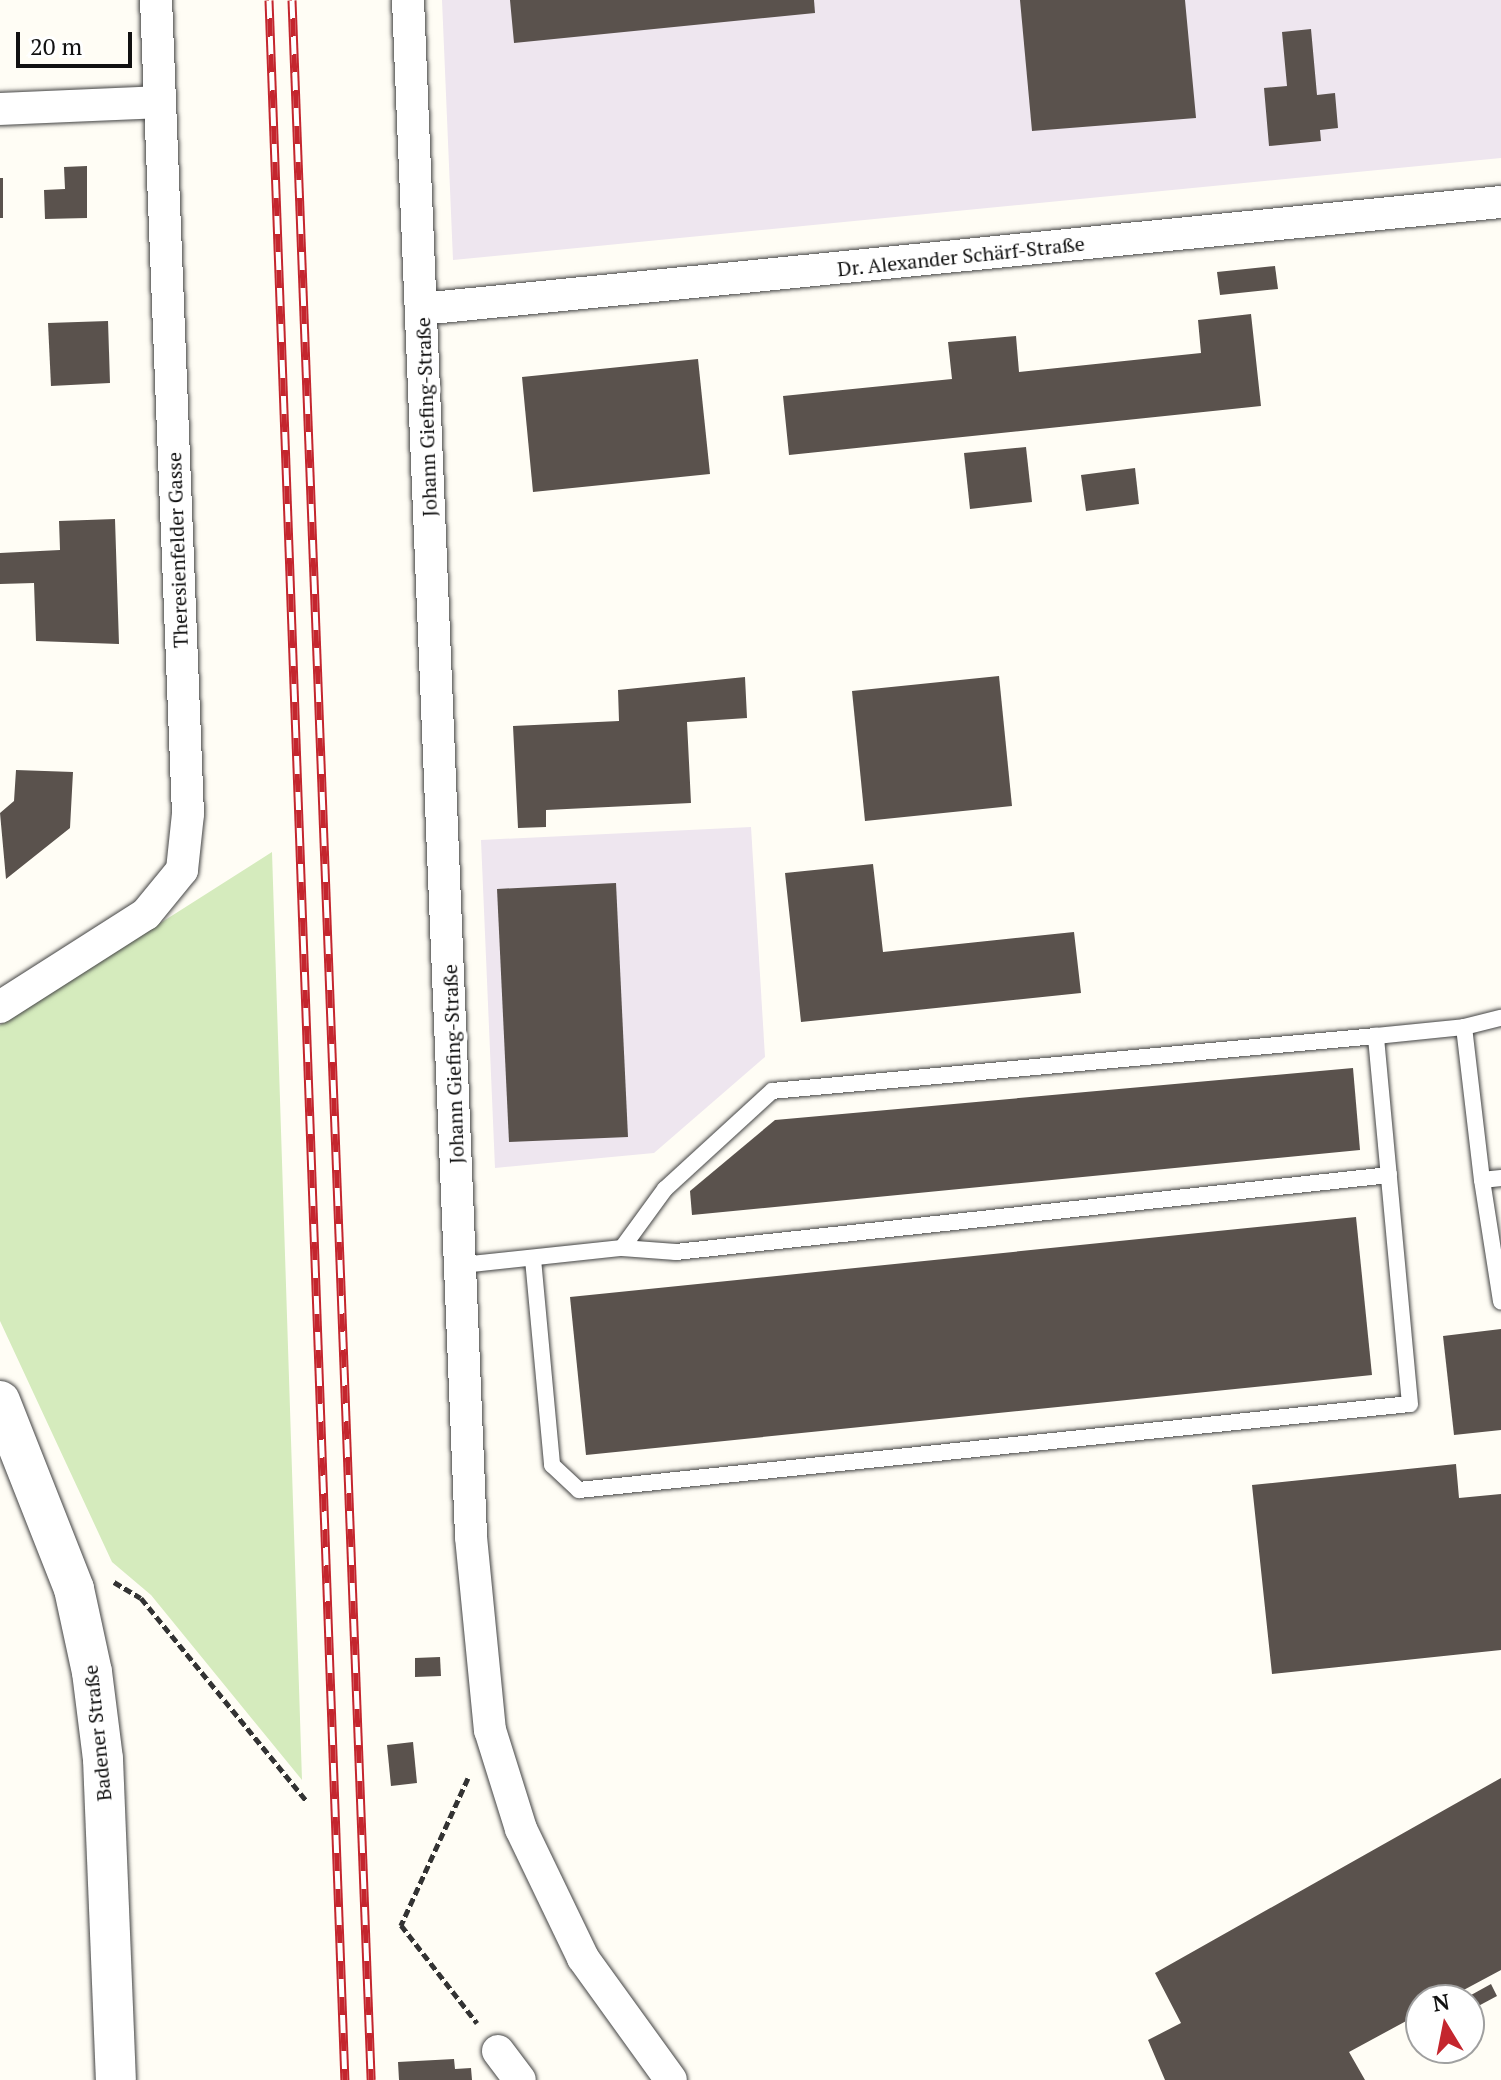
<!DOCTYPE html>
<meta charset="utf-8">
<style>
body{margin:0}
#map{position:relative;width:1501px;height:2080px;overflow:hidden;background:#fffdf5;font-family:"PT Serif",serif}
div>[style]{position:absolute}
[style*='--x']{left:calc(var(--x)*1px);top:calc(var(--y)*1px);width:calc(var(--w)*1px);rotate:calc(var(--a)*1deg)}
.industrial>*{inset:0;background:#eee6ef}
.green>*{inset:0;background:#d5ebbd}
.building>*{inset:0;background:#5a524d}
.path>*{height:5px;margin-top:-2.5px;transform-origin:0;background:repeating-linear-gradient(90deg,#333 0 8px,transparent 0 12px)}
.roads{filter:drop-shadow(0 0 2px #444) drop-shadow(0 0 2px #444)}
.service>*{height:16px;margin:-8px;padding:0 8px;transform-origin:8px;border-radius:8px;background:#fff}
.minor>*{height:32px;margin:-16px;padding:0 16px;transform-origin:16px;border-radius:16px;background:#fff}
.tertiary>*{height:40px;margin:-20px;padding:0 20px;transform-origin:20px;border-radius:20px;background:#fff}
.rail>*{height:9px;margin-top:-4.5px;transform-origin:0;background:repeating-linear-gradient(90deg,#fff 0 18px,#c4262e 0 36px);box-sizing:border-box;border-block:2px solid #c4262e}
span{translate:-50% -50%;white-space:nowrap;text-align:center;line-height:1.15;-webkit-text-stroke:8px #fff;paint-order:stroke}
.street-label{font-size:20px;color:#111}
.north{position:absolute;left:1405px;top:1984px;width:80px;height:80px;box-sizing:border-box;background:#fff;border:2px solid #a0a0a0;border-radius:50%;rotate:350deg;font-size:22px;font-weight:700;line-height:32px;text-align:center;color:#111}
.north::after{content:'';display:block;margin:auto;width:28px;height:36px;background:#c4262e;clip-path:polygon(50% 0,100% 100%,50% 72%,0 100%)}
.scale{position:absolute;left:16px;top:32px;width:116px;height:36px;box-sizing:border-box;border:4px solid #111;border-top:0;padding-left:10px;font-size:24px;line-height:28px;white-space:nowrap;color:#111;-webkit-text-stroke:6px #fff;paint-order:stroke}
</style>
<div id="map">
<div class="industrial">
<div style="clip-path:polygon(442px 0,1501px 0,1501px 158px,453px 260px)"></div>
<div style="clip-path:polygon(751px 827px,765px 1057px,654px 1153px,495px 1168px,481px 840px)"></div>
</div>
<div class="green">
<div style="clip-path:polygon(272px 852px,302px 1780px,151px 1595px,112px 1562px,0 1321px,0 1025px)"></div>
</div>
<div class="building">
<div style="clip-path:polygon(510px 0,814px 0,815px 13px,514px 43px)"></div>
<div style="clip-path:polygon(1020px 0,1185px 0,1196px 118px,1032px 131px)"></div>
<div style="clip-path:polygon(1311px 29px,1317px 95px,1335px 93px,1338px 128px,1320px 130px,1321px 141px,1269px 146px,1264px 88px,1287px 86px,1282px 32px)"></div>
<div style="clip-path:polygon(87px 166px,87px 218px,45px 219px,44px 190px,65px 189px,64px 167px)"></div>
<div style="clip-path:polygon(0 178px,3px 178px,3px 218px,0 218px)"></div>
<div style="clip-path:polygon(1275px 266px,1278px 289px,1220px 295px,1217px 272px)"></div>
<div style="clip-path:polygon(1251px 314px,1261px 406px,789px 455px,783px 396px,952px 379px,948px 342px,1016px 336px,1019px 372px,1201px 353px,1198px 320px)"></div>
<div style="clip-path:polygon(108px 321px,110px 383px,51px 386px,48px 323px)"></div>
<div style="clip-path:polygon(698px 359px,710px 474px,533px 492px,522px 377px)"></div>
<div style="clip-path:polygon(1026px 447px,1032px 502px,970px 509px,964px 453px)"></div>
<div style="clip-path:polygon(1135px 468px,1139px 504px,1086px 511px,1081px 475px)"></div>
<div style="clip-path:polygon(115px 519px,119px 644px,36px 641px,34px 583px,0 584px,0 553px,60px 550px,59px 521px)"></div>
<div style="clip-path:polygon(999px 676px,1012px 806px,865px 821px,852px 691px)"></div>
<div style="clip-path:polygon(745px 677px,747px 718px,687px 722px,691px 803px,546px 810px,546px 827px,518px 828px,513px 726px,619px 721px,618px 690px)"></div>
<div style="clip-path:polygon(16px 770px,73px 772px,70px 828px,6px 879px,0 813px,14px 801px)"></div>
<div style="clip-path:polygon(873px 864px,883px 952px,1074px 932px,1081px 993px,801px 1022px,785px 873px)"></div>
<div style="clip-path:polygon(616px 883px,628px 1137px,509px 1142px,497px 889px)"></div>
<div style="clip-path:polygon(1353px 1068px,1360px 1150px,692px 1215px,690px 1191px,775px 1120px)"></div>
<div style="clip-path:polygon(1356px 1217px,1372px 1375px,586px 1455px,570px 1297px)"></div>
<div style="clip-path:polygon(1501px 1329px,1501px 1430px,1454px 1435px,1443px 1336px)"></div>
<div style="clip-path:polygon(1456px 1464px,1459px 1498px,1501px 1494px,1501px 1650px,1272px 1674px,1252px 1485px)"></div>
<div style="clip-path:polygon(440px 1657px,441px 1676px,415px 1677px,415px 1658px)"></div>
<div style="clip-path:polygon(413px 1742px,417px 1783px,391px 1786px,387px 1745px)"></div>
<div style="clip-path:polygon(1501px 1778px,1501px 1970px,1445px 2000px,1421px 2000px,1421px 2013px,1349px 2052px,1365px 2080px,1165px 2080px,1148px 2040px,1181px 2023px,1155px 1973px)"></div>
<div style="clip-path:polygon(1491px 1984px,1497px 1996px,1469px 2011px,1469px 2000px,1462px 2000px)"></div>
<div style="clip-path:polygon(454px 2059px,455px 2069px,471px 2068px,472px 2080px,399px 2080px,398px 2062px)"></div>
</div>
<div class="path">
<div style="--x:114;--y:1582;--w:31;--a:31"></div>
<div style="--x:141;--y:1598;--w:261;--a:50.8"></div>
<div style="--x:468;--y:1778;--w:162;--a:114.5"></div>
<div style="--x:401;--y:1925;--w:124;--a:52.2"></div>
</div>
<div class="roads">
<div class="service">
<div style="--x:1464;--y:1027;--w:38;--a:-14"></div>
<div style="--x:1376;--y:1036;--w:88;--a:-5.8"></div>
<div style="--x:1464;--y:1027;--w:154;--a:83.3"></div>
<div style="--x:1501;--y:1178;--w:19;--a:174"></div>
<div style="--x:1482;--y:1180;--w:123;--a:81.1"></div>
<div style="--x:533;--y:1259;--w:207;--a:84.7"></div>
<div style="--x:552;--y:1465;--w:37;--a:43"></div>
<div style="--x:579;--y:1490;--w:835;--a:-5.91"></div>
<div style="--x:1410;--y:1404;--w:370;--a:-95.3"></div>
<div style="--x:1376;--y:1036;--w:606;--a:174.8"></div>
<div style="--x:772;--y:1091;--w:145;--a:137.5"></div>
<div style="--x:665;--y:1189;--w:73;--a:126.1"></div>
<div style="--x:462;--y:1265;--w:161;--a:-6.1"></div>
<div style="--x:622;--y:1248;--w:54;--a:4.2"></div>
<div style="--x:676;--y:1252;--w:717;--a:-6.16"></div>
</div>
<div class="minor">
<div style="--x:408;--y:0;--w:1538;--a:87.65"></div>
<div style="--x:471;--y:1537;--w:194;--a:84.4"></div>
<div style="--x:490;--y:1730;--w:104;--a:72.6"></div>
<div style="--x:521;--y:1829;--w:143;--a:64.3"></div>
<div style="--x:583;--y:1958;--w:150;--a:54.2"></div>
<div style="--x:0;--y:109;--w:158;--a:-2.5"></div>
<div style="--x:421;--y:309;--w:1085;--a:-5.66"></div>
<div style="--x:0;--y:1007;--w:173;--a:-32.5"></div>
<div style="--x:146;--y:914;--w:57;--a:-50.7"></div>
<div style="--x:182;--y:870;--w:56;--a:-83.9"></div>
<div style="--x:188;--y:814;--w:815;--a:-92.25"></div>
<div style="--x:498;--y:2051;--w:36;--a:53"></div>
</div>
<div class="tertiary">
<div style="--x:0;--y:1401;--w:202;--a:68.5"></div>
<div style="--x:74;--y:1589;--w:85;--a:77.8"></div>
<div style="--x:92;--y:1672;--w:88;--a:82.8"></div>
<div style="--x:103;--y:1759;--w:321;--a:87.7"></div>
</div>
</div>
<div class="rail">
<div style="--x:269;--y:0;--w:2081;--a:87.91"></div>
<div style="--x:292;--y:0;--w:2081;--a:87.82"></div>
</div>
<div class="street-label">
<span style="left:961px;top:256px;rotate:-6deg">Dr. Alexander Schärf-Straße</span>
<span style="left:426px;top:417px;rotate:-92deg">Johann Giefing-Straße</span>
<span style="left:177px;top:550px;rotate:-92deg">Theresienfelder Gasse</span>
<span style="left:453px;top:1064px;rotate:-92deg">Johann Giefing-Straße</span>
<span style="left:97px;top:1733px;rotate:-96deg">Badener Straße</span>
</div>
<div class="north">N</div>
<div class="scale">20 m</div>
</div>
